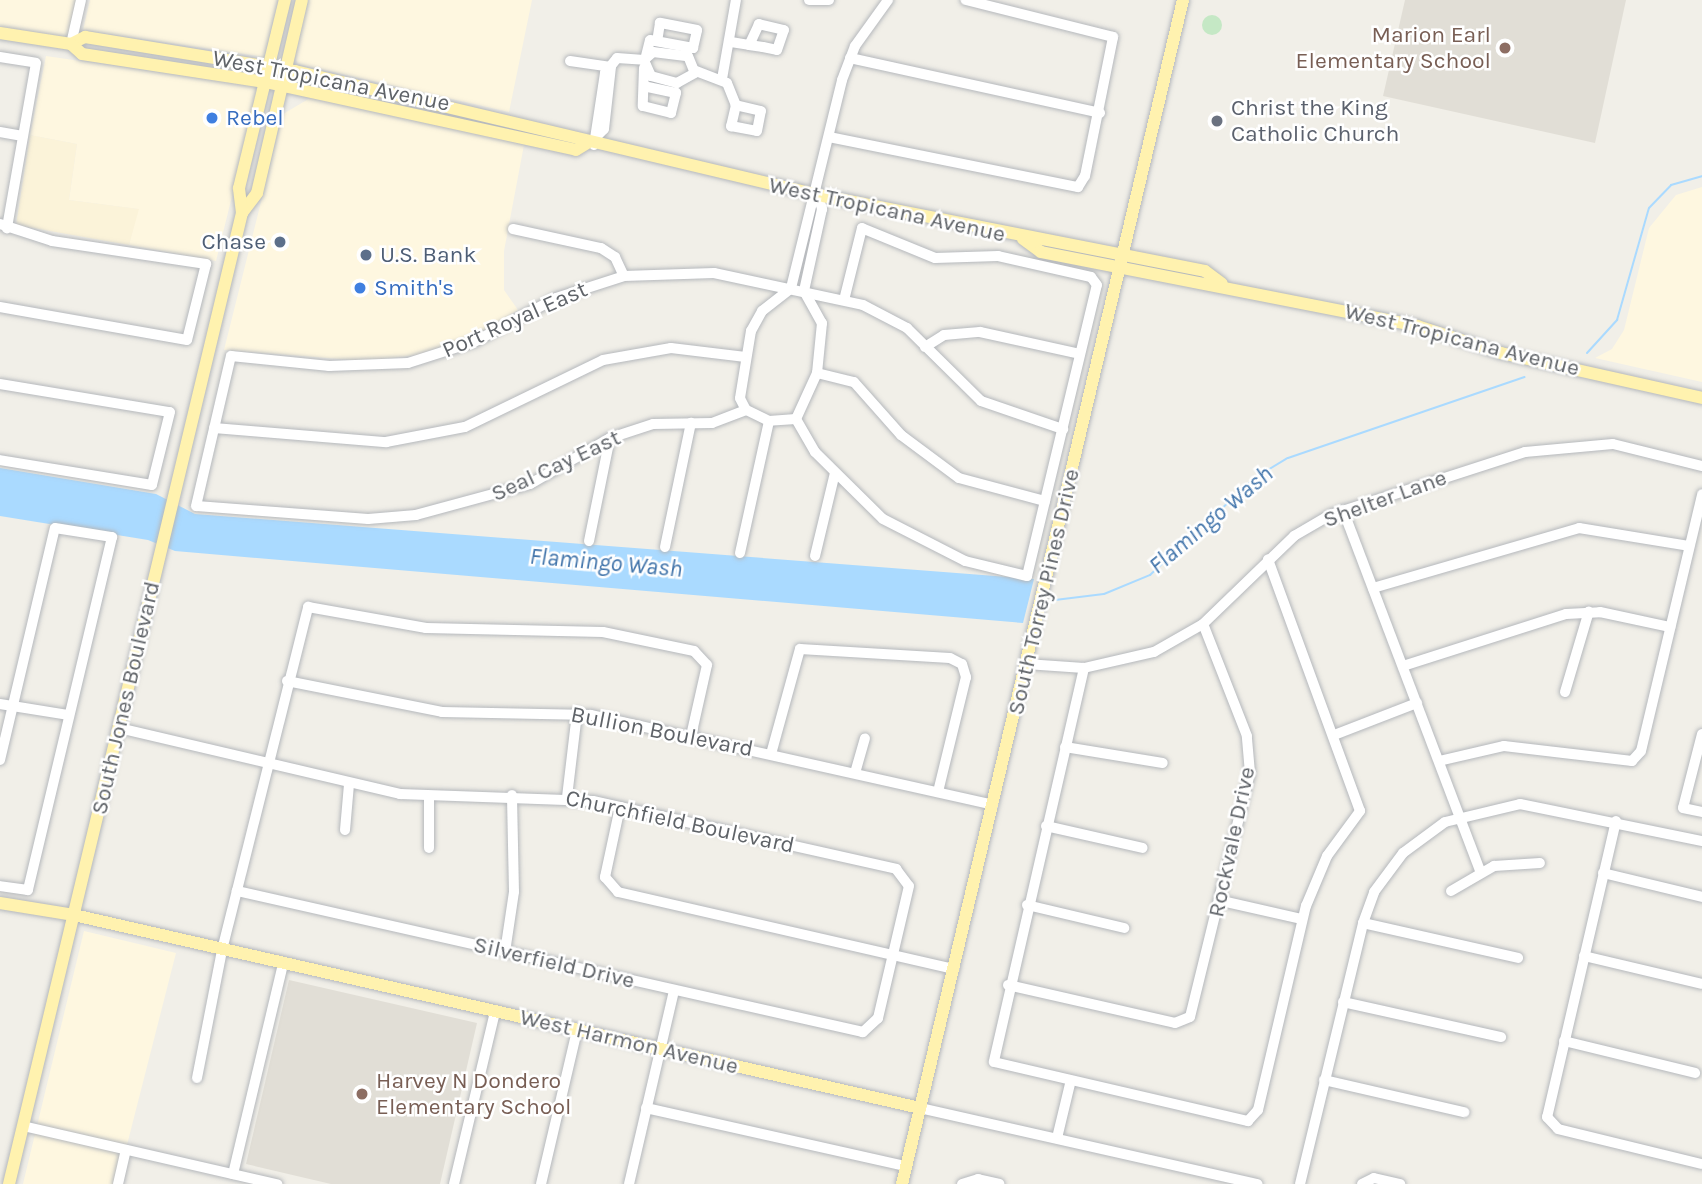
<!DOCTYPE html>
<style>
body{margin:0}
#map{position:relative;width:1702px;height:1184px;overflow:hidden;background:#f1efe8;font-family:Karla,sans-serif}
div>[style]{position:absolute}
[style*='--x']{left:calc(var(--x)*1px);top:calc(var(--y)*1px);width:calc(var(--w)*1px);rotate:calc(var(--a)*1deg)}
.commercial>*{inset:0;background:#fef7e0}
.education>*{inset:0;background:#e1ded6}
.green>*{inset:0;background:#c5e8c5}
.round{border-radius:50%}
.sand>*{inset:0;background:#fbf3d9}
.water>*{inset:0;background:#aadaff}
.stream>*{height:2px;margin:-1px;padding:0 1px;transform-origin:1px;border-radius:1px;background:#aadaff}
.roads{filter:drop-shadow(0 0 2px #b5b8bc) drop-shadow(0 0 2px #b5b8bc)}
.minor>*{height:10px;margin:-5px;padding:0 5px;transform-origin:5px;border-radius:5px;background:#fff}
.major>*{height:12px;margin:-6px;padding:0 6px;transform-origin:6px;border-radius:6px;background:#fff2af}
.dots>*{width:19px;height:19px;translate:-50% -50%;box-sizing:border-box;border:4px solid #fff;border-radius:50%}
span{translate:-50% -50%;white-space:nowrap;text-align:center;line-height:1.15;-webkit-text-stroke:5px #fff;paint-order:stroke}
.education-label{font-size:23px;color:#785e54}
.right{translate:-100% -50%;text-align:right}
.left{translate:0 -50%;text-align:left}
.street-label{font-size:23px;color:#5f6368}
.worship-label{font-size:23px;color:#5b616d}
.shop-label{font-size:23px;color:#366cbe}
.service-label{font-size:23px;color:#4e5e75}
.water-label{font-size:24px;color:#4174aa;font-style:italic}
</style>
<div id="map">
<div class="commercial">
<div style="clip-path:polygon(0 0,80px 0,70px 43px,0 32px)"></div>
<div style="clip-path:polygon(90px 0,278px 0,264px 57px,83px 30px)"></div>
<div style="clip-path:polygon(307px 0,532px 0,509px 112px,298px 64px,294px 54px)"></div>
<div style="clip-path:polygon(46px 56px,259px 87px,216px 261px,129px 245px,138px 209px,69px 200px,77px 144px,30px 135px)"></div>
<div style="clip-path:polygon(312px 97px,524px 145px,504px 251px,504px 290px,518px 310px,476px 335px,417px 355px,365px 361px,224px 350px,283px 114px)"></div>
<div style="clip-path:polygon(1702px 187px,1702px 382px,1595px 358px,1612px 349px,1624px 330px,1649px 228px,1676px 195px)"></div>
<div style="clip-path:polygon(84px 931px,176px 953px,117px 1184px,23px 1184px)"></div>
</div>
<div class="education">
<div style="clip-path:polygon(1405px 0,1626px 0,1595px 143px,1383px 96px)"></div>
<div style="clip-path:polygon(289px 980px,477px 1023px,440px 1184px,331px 1184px,246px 1164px)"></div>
</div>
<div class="green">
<div class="round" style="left:1202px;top:15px;width:20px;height:20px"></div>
</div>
<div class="sand">
<div style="clip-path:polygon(30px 135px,77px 144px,69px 200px,139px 209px,129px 245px,16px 225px)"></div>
</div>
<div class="water">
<div style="clip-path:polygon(0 468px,156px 494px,195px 514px,1034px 579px,1023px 623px,175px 551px,148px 540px,0 516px)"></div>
</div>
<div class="stream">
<div style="--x:1587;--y:353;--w:45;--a:-47.7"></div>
<div style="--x:1617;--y:320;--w:116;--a:-74.1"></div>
<div style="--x:1649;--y:208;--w:32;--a:-46"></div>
<div style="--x:1671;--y:185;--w:32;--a:-16"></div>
<div style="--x:1055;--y:600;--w:49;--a:-7"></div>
<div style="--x:1104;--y:594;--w:50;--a:-22.4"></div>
<div style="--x:1150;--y:575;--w:144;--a:-42.8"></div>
<div style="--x:1256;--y:477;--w:37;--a:-31"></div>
<div style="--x:1288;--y:458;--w:250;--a:-18.9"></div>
</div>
<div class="roads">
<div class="minor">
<div style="--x:809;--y:0;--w:20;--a:0"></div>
<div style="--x:731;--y:42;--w:18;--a:9"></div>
<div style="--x:749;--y:45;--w:14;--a:8"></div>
<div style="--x:763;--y:47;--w:14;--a:12"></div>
<div style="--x:777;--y:50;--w:21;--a:-71"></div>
<div style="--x:784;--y:30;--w:26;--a:-167"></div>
<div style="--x:759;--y:24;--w:23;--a:115"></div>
<div style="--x:71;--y:44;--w:45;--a:-77.2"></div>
<div style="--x:653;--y:52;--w:35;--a:7"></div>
<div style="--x:688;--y:56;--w:18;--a:68"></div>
<div style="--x:695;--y:73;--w:21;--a:151"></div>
<div style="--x:677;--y:83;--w:27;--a:-165"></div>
<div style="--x:651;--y:76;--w:17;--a:-114"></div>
<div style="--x:644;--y:60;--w:12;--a:-42"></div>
<div style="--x:646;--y:56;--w:16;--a:-76"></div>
<div style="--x:650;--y:40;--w:44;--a:10.5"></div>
<div style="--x:693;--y:48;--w:18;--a:-77"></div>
<div style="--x:697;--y:30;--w:38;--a:-169"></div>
<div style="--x:660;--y:23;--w:18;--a:99"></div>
<div style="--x:0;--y:57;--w:36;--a:9"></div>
<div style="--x:36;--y:63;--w:168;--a:100"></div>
<div style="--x:850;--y:58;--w:256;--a:12.4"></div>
<div style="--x:570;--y:61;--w:41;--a:8.3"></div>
<div style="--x:644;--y:68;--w:38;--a:92"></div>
<div style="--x:643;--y:106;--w:29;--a:14"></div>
<div style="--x:671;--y:113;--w:21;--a:-76"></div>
<div style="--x:676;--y:93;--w:30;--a:-168"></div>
<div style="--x:696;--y:71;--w:33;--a:21"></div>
<div style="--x:727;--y:83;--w:24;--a:68"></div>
<div style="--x:736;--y:105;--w:22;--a:103"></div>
<div style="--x:731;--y:126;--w:26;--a:11"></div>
<div style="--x:757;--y:131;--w:20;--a:-79"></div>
<div style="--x:761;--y:111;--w:26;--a:-167"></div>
<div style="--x:722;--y:79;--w:80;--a:-80"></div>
<div style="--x:0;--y:132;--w:23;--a:10"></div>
<div style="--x:596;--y:137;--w:11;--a:-45"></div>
<div style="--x:604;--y:129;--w:62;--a:-83.6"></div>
<div style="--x:829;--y:137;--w:254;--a:11.4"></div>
<div style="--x:1078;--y:187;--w:13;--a:-58"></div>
<div style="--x:1085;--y:176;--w:142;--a:-78.6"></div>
<div style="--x:1113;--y:37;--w:152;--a:-165.9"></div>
<div style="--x:594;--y:145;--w:73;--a:-81.3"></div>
<div style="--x:605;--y:73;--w:19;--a:-51"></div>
<div style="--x:617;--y:58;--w:27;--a:4"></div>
<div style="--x:818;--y:195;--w:15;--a:74"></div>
<div style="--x:822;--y:209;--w:84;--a:102.4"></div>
<div style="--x:804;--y:291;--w:37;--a:61"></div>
<div style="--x:822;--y:323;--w:50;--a:95.7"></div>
<div style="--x:817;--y:373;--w:51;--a:114.5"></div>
<div style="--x:796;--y:419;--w:27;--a:176"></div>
<div style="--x:769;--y:421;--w:25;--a:-154"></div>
<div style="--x:746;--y:410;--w:13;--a:-117"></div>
<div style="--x:740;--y:398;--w:68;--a:-80.7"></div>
<div style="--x:751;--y:331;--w:23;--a:-61"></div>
<div style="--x:762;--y:311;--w:37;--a:-38"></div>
<div style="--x:791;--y:288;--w:214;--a:-76.2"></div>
<div style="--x:842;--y:80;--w:36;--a:-69"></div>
<div style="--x:855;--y:46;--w:57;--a:-54.3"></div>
<div style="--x:0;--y:224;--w:55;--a:18.1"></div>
<div style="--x:52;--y:241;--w:156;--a:8.5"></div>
<div style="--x:206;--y:264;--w:78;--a:104"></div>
<div style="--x:187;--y:340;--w:190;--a:-170"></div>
<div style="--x:513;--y:229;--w:90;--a:12.2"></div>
<div style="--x:601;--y:248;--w:17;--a:33"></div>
<div style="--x:615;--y:257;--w:21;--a:65"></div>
<div style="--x:925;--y:347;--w:22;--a:-32"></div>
<div style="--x:944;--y:335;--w:36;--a:-5"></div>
<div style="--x:980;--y:332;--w:102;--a:12.4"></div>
<div style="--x:817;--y:373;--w:38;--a:14"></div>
<div style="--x:854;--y:382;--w:71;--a:48.4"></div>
<div style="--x:901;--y:435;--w:72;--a:36.6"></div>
<div style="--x:959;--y:478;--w:89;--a:15"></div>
<div style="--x:0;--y:384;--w:172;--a:9.4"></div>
<div style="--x:170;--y:412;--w:75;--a:103.9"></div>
<div style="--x:152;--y:485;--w:154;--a:-170.7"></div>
<div style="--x:746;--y:410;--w:36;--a:159"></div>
<div style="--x:712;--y:423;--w:59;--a:179"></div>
<div style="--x:653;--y:424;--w:45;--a:162"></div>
<div style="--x:610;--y:438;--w:92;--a:150.1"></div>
<div style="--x:530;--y:484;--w:118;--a:164.8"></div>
<div style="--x:416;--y:515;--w:48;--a:175.2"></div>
<div style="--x:368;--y:519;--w:172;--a:-175.7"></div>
<div style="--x:196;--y:506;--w:154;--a:-76.9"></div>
<div style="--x:231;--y:356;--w:99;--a:5.8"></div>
<div style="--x:329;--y:366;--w:79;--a:-2.2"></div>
<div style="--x:408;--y:363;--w:69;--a:-17.7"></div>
<div style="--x:474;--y:342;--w:93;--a:-28.2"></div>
<div style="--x:556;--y:298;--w:71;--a:-17.9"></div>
<div style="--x:624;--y:276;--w:90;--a:-1.9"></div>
<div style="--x:714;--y:273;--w:152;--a:12.1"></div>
<div style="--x:863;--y:305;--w:50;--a:27.6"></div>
<div style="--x:907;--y:328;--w:104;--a:44.6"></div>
<div style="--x:981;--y:401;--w:87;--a:18.9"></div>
<div style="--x:796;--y:419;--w:38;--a:60"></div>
<div style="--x:815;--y:452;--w:95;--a:44.6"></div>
<div style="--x:883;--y:519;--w:92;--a:27.1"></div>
<div style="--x:965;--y:561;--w:64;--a:13.6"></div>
<div style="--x:1027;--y:576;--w:299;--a:-76.5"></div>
<div style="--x:1097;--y:285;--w:10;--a:-127"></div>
<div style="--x:1091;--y:277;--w:95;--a:-167.3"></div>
<div style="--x:998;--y:256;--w:63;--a:178.2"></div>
<div style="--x:935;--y:258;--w:79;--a:-157.7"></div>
<div style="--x:862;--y:228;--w:74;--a:104"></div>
<div style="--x:214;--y:428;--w:173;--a:4.7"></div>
<div style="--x:386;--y:442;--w:80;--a:-10.8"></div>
<div style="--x:465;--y:427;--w:153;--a:-25.9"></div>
<div style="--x:603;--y:360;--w:69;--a:-10"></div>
<div style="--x:671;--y:348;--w:75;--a:6.9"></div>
<div style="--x:1343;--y:510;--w:385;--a:69.2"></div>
<div style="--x:589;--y:541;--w:105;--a:-78.5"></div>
<div style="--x:665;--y:547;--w:127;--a:-78.2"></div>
<div style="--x:740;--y:553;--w:135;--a:-77.6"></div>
<div style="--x:815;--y:556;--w:85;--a:-76.5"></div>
<div style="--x:1373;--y:588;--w:215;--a:-16.2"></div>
<div style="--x:1579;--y:528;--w:111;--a:9.3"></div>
<div style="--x:1026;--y:664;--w:58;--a:3.9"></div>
<div style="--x:1084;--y:668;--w:72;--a:-12.9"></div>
<div style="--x:1154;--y:652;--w:56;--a:-29.7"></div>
<div style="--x:1203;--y:624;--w:127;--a:-44"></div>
<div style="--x:1294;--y:536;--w:42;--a:-30.3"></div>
<div style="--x:1330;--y:515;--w:205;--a:-17.9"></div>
<div style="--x:1525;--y:452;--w:88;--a:-5.2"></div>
<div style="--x:1613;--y:444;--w:92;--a:13.9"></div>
<div style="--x:1403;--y:666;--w:171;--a:-17.7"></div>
<div style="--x:1566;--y:614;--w:34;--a:-3"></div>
<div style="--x:1600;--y:612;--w:72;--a:12.1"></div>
<div style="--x:1084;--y:668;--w:404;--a:102.9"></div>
<div style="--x:994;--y:1062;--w:261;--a:13.1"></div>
<div style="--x:1248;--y:1121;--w:15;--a:-48"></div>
<div style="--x:1258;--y:1110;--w:210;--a:-76.8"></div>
<div style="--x:1306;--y:906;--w:54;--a:-67.2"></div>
<div style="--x:1327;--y:856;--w:56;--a:-53.7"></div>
<div style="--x:1360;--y:811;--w:268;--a:-110.1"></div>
<div style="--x:287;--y:681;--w:158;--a:11.3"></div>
<div style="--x:442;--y:712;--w:149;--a:1.2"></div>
<div style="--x:591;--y:715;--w:412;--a:12.6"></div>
<div style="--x:1565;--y:692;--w:84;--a:-73.5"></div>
<div style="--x:0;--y:704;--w:70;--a:9.1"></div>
<div style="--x:119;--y:728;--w:289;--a:13.2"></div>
<div style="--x:400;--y:794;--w:193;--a:2.1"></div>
<div style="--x:593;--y:801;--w:311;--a:12.6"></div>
<div style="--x:896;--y:869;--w:21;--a:53"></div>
<div style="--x:909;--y:886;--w:136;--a:103.2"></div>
<div style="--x:878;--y:1018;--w:21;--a:137"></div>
<div style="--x:863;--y:1032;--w:642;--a:-167.31"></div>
<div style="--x:1702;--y:734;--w:76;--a:104.4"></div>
<div style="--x:1683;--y:808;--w:19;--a:12"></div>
<div style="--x:1334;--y:735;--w:89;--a:-21.1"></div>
<div style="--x:1065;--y:747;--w:99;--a:9.3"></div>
<div style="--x:771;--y:754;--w:109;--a:-74.6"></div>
<div style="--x:800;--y:649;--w:150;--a:3.4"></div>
<div style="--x:950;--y:658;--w:13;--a:27"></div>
<div style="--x:962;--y:664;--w:14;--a:73"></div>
<div style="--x:966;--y:677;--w:118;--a:103.7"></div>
<div style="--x:0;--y:760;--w:238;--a:-76.7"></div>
<div style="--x:55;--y:528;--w:58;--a:9"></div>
<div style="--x:112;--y:537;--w:363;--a:103.4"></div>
<div style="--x:28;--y:890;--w:28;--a:-172"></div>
<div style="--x:1439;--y:761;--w:67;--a:-13"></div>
<div style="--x:1504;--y:746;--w:129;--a:6.7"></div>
<div style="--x:1632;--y:761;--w:13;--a:-48"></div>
<div style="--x:1641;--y:751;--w:264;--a:-76.6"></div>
<div style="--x:855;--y:773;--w:36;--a:-74"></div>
<div style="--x:429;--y:797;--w:51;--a:90"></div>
<div style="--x:567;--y:797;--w:85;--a:-83.2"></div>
<div style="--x:620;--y:807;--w:72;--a:102.1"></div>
<div style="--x:605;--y:877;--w:20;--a:49"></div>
<div style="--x:618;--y:892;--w:345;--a:12.9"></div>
<div style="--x:1616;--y:821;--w:304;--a:103.1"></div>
<div style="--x:1547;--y:1117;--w:16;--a:47"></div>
<div style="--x:1558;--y:1129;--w:148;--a:13.7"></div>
<div style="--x:1046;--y:826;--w:99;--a:12.8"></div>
<div style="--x:345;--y:830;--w:46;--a:-85"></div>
<div style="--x:1603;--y:873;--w:102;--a:13.6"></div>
<div style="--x:1451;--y:891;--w:50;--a:-30.2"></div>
<div style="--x:1494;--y:866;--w:46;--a:-3.7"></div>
<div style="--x:1222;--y:901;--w:82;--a:12.7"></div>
<div style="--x:1027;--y:905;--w:100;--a:13.3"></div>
<div style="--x:1363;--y:923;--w:159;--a:12.7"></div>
<div style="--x:505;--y:952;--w:61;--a:-81.5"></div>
<div style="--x:514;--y:892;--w:97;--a:-91.2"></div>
<div style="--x:1584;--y:956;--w:121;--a:13.3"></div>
<div style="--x:1008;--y:985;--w:171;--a:12.8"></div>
<div style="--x:1175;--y:1023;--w:16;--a:-22"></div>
<div style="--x:1190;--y:1017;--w:251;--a:-76.2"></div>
<div style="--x:1250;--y:773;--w:37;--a:-95"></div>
<div style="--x:1247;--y:736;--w:120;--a:-111.4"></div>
<div style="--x:1343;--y:1002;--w:162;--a:12.5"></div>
<div style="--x:1564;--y:1041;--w:135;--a:13.7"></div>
<div style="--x:197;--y:1078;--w:130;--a:-78.9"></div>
<div style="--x:222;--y:950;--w:354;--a:-75.9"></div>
<div style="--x:308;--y:607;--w:120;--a:10.1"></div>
<div style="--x:426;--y:628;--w:177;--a:1.3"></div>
<div style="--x:603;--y:632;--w:93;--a:11.8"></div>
<div style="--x:694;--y:651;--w:19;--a:47"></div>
<div style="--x:707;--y:665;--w:73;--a:102.7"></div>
<div style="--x:1324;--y:1080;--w:144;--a:12.9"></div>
<div style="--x:646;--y:1108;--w:266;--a:12.6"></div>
<div style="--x:920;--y:1108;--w:346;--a:12.7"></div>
<div style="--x:23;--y:1126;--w:261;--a:12.9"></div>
<div style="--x:1057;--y:1138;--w:56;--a:-76.5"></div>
<div style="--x:233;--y:1174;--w:216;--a:-76.6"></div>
<div style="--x:118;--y:1184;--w:35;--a:-77"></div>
<div style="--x:454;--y:1184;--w:177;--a:-76.6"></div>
<div style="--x:541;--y:1184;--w:158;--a:-76.8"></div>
<div style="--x:629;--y:1184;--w:199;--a:-76.9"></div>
<div style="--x:962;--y:1184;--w:17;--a:-17"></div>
<div style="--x:978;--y:1179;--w:22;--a:13"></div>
<div style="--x:1300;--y:1184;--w:268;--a:-76.4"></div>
<div style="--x:1363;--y:923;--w:33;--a:-70"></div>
<div style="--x:1374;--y:892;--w:49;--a:-53.4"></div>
<div style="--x:1403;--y:853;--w:52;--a:-36.4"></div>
<div style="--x:1445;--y:822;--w:77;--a:-13.5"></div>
<div style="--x:1520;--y:804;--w:186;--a:11.5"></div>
<div style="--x:1362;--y:1184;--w:13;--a:-27"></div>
<div style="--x:1374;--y:1178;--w:27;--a:13"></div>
</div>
<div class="major">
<div style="--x:0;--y:33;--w:72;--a:8.8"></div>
<div style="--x:71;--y:44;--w:16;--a:-27"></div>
<div style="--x:85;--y:37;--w:213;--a:9.2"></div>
<div style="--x:295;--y:71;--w:537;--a:13.34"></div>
<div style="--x:818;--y:195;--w:394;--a:11.1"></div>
<div style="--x:1205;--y:271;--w:21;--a:37"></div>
<div style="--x:71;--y:44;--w:15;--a:42"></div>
<div style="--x:82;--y:54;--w:185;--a:8.7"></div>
<div style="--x:265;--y:82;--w:318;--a:12.3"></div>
<div style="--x:576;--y:150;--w:13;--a:-32"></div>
<div style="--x:242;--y:213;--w:25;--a:-53"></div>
<div style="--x:257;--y:193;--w:198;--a:-76.9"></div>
<div style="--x:1023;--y:239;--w:22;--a:36"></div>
<div style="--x:1041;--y:252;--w:383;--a:11.1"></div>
<div style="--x:1417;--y:326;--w:88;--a:17.8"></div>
<div style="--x:1501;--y:353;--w:206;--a:12.6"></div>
<div style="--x:0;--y:903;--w:75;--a:9.2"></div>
<div style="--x:74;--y:915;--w:868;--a:12.85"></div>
<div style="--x:9;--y:1184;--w:999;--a:-76.51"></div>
<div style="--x:242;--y:213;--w:25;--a:-97"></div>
<div style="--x:239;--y:188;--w:194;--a:-76.3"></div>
<div style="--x:902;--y:1184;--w:1217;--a:-76.65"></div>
</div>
</div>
<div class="dots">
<div style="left:1505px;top:48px;background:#8d6e63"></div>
<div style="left:212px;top:118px;background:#3f7fe0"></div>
<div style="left:1217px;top:121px;background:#6b7280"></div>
<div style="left:280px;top:242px;background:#5c6f8a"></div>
<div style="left:366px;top:255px;background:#5c6f8a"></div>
<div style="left:360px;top:288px;background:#3f7fe0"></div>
<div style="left:362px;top:1094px;background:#8d6e63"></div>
</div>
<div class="education-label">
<span class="right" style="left:1491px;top:48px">Marion Earl<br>Elementary School</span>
<span class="left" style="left:376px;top:1094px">Harvey N Dondero<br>Elementary School</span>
</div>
<div class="street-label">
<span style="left:331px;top:81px;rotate:11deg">West Tropicana Avenue</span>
<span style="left:887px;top:210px;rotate:12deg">West Tropicana Avenue</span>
<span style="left:515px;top:320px;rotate:-24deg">Port Royal East</span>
<span style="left:1462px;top:340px;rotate:14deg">West Tropicana Avenue</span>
<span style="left:556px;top:466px;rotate:-25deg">Seal Cay East</span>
<span style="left:1385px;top:499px;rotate:-20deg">Shelter Lane</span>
<span style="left:1044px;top:592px;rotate:-77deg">South Torrey Pines Drive</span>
<span style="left:126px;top:698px;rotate:-77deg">South Jones Boulevard</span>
<span style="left:662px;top:732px;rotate:11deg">Bullion Boulevard</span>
<span style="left:680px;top:822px;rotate:12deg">Churchfield Boulevard</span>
<span style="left:1232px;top:842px;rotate:-78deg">Rockvale Drive</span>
<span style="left:554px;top:963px;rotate:13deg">Silverfield Drive</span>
<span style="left:629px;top:1042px;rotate:13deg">West Harmon Avenue</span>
</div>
<div class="worship-label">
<span class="left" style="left:1231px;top:121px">Christ the King<br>Catholic Church</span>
</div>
<div class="shop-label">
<span class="left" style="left:226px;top:118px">Rebel</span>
<span class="left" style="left:374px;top:288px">Smith's</span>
</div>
<div class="service-label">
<span class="right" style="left:266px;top:242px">Chase</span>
<span class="left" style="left:380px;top:255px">U.S. Bank</span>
</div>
<div class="water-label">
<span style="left:1211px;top:520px;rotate:-40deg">Flamingo Wash</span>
<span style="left:606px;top:563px;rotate:5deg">Flamingo Wash</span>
</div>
</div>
